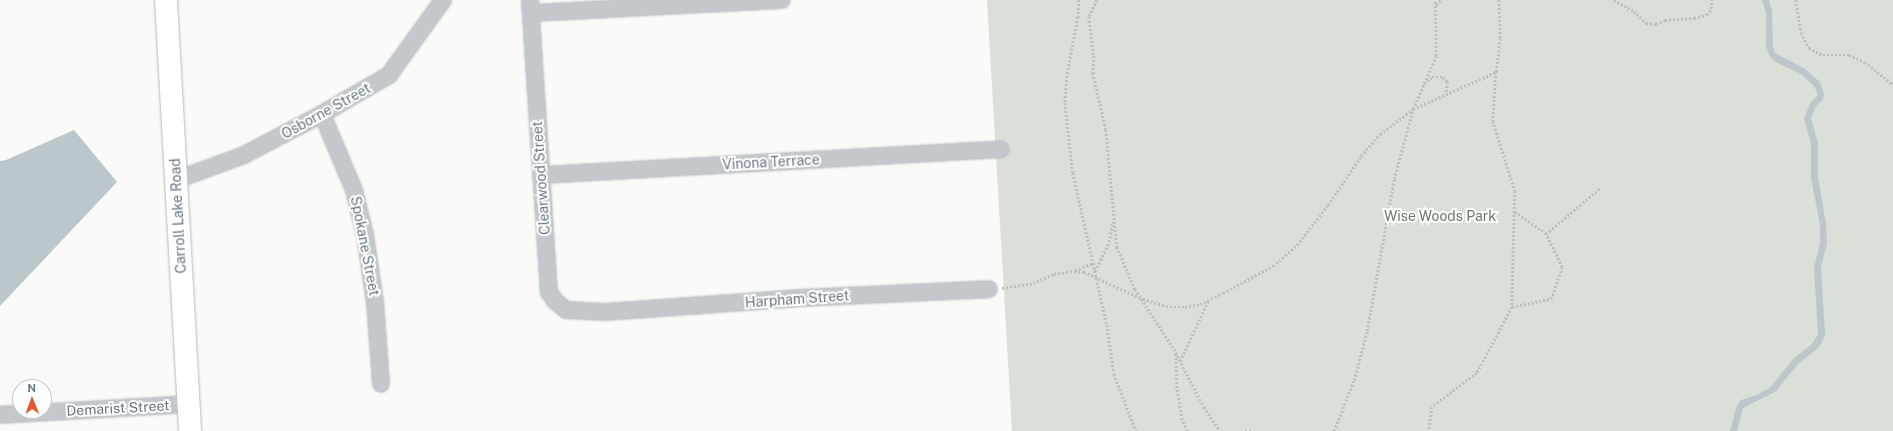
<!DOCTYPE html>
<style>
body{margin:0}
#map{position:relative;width:1893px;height:431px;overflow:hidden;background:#fafaf8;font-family:"Public Sans",sans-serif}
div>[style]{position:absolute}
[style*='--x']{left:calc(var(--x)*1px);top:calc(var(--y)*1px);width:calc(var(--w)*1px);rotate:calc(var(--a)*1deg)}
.green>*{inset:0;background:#dadfd7}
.water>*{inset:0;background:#bbc7cb}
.path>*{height:2.5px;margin-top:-1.25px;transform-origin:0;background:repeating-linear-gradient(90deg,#bbbfc2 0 2px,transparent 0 4px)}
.roads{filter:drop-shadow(0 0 1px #b3babf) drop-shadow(0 0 1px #b3babf)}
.street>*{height:16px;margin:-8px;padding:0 8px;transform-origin:8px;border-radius:8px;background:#c3c8cc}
.secondary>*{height:22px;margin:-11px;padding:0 11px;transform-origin:11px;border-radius:11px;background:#fff}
span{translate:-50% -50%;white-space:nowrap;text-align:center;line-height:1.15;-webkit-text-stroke:4px #fff;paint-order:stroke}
.street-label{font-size:14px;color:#657683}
.park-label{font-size:14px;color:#687a64}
.north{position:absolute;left:12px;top:379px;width:40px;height:40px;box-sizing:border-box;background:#fff;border:1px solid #c1c8cd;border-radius:50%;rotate:359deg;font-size:11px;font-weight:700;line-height:16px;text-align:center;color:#657683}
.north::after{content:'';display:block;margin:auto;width:14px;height:18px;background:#e4572e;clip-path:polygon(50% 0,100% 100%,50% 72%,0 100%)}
</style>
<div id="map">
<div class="green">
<div style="clip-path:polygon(987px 0,1893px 0,1893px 431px,1012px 431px)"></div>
</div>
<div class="water">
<div style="clip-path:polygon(1762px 0,1769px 0,1772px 11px,1773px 47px,1775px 53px,1805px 69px,1820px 82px,1824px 94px,1823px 100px,1816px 106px,1811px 118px,1818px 143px,1818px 177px,1826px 224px,1827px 243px,1821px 268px,1825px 335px,1822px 342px,1817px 349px,1798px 364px,1775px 392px,1743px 408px,1737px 431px,1730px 431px,1737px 405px,1741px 400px,1757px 395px,1771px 387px,1793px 359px,1812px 344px,1818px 334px,1814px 268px,1820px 243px,1820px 225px,1811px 178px,1811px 144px,1804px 118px,1811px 102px,1818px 95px,1814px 86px,1801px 74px,1774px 61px,1770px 57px,1766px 47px,1766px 13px)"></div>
<div style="clip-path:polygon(74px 130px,117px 182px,0 306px,0 161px,6px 160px)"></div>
</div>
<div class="path">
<div style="--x:1079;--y:0;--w:17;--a:93"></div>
<div style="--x:1078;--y:17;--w:60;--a:100.6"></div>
<div style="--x:1067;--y:76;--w:27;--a:94"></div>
<div style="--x:1065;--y:103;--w:70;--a:83.5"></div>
<div style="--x:1073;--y:173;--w:156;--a:77.4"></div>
<div style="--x:1107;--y:325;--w:49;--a:81.9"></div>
<div style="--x:1114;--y:374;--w:61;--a:68.9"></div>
<div style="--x:1097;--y:0;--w:19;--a:115"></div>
<div style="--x:1089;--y:17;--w:39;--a:83"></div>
<div style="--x:1094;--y:56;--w:17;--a:93"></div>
<div style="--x:1093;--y:73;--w:58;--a:77.2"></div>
<div style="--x:1106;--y:130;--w:118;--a:84.6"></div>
<div style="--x:1117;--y:247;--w:46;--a:66.8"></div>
<div style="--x:1135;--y:289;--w:72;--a:57"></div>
<div style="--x:1174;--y:349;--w:65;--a:62.7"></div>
<div style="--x:1204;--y:407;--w:29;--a:56"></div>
<div style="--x:1614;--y:0;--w:23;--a:29"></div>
<div style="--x:1634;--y:11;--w:17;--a:45"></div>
<div style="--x:1646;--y:23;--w:10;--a:6"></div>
<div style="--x:1656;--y:24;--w:10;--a:-24"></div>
<div style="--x:1665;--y:20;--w:29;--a:-4"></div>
<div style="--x:1694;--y:18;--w:13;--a:-13"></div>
<div style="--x:1707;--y:15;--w:7;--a:-56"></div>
<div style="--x:1711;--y:9;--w:9;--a:-84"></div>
<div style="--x:1796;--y:0;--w:33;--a:81"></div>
<div style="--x:1801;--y:33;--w:17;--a:62"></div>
<div style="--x:1809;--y:48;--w:16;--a:27"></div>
<div style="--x:1823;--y:55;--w:26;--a:0"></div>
<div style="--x:1849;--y:55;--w:17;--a:24"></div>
<div style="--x:1865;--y:62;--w:36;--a:39"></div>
<div style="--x:1436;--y:5;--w:7;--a:-45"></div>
<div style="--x:1496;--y:72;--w:34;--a:-83"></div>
<div style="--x:1500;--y:38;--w:38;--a:-92"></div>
<div style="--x:1424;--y:84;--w:11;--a:-41"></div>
<div style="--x:1432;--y:77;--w:11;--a:0"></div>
<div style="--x:1443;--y:77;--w:7;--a:45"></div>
<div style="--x:1448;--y:82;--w:12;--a:99"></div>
<div style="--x:1546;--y:234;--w:70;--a:-40.3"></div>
<div style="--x:1075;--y:270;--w:19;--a:-21"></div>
<div style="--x:1095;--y:271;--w:32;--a:-64"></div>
<div style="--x:1109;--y:242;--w:21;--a:-79"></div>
<div style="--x:1002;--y:288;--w:31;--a:-9"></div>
<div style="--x:1033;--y:283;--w:23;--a:-23"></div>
<div style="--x:1054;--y:274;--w:20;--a:-9"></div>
<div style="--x:1074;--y:271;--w:10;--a:6"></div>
<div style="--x:1084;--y:272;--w:65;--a:24.6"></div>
<div style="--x:1143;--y:299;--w:28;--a:17"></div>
<div style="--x:1170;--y:307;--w:15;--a:0"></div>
<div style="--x:1185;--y:307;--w:15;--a:-11"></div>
<div style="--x:1200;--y:304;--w:25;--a:-26"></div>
<div style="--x:1223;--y:293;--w:57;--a:-28.4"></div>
<div style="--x:1273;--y:266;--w:32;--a:-41"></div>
<div style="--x:1297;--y:245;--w:51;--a:-52.2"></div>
<div style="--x:1328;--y:205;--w:59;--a:-56"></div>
<div style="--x:1361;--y:156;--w:29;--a:-49"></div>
<div style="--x:1380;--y:134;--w:41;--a:-37.1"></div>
<div style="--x:1413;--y:109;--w:58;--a:-66.5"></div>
<div style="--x:1436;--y:56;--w:56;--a:-91"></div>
<div style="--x:1512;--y:307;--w:40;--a:-12"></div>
<div style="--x:1551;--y:299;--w:34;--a:-71"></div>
<div style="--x:1562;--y:267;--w:37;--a:-116"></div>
<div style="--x:1546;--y:234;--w:39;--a:-145"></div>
<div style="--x:1176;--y:354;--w:32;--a:88"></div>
<div style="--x:1177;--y:386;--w:32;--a:81"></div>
<div style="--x:1182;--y:418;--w:14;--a:69"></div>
<div style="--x:1180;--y:361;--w:66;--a:-65"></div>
<div style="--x:1245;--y:431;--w:7;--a:0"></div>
<div style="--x:1334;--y:431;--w:55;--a:-68.6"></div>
<div style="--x:1354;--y:380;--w:51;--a:-75.1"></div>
<div style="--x:1367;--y:331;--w:154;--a:-79.9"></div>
<div style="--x:1394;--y:179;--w:73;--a:-74.8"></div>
<div style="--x:1413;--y:109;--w:91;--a:-24"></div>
<div style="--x:1496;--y:72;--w:49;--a:93.5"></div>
<div style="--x:1493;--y:121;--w:73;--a:72.6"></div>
<div style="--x:1515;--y:191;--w:116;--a:91.5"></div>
<div style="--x:1512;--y:307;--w:75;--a:117.9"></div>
<div style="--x:1477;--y:373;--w:56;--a:142.9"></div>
<div style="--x:1432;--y:407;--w:24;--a:97"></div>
</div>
<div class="roads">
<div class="street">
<div style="--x:530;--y:0;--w:293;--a:86.3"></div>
<div style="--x:549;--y:292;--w:11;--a:56"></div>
<div style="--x:555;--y:301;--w:14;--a:39"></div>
<div style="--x:566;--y:310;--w:39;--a:3"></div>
<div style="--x:605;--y:312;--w:196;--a:-4.1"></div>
<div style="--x:801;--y:298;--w:188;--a:-2.7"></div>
<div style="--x:531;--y:13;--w:251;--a:-3"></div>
<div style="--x:322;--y:114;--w:82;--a:67.2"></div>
<div style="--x:354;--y:190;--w:46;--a:76.3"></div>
<div style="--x:365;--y:235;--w:68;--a:81.5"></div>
<div style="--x:375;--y:302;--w:82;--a:85.8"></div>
<div style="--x:541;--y:175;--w:460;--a:-3.2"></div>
<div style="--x:176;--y:180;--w:72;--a:-20.2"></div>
<div style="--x:244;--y:155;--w:88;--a:-27.7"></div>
<div style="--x:322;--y:114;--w:78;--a:-30.2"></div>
<div style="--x:389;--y:75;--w:92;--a:-54.2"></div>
<div style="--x:0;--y:415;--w:188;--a:-3.3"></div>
</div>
<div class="secondary">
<div style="--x:166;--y:0;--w:432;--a:86.8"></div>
</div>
</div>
<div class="street-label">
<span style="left:326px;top:111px;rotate:-29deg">Osborne Street</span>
<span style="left:771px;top:162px;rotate:-3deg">Vinona Terrace</span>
<span style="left:541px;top:178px;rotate:-94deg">Clearwood Street</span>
<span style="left:178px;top:216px;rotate:-93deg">Carroll Lake Road</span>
<span style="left:365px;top:246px;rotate:79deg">Spokane Street</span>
<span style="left:797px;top:299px;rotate:-4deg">Harpham Street</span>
<span style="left:118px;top:408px;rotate:-3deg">Demarist Street</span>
</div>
<div class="park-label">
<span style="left:1440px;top:216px">Wise Woods Park</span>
</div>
<div class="north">N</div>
</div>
